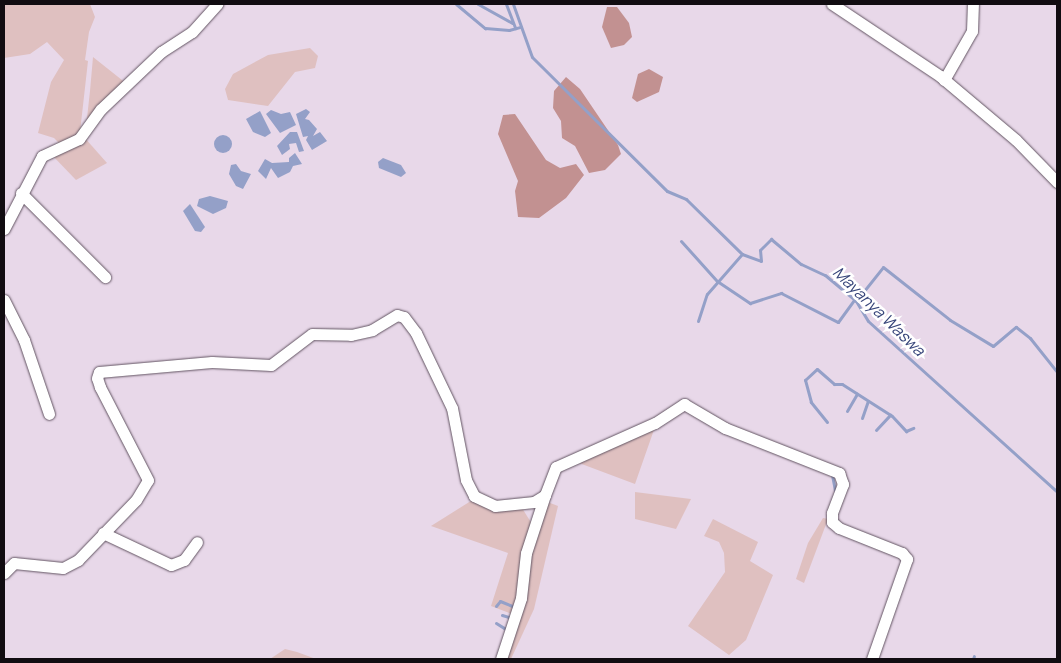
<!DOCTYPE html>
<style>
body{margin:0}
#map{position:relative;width:1061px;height:663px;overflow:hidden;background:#e8d8e9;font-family:Manrope,sans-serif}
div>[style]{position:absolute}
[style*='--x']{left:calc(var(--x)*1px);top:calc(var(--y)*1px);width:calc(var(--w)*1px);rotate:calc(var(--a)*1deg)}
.green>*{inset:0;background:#dfc0c0}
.forest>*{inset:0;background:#c29191}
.water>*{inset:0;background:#94a0c8}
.round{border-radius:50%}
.stream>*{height:3px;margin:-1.5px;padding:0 1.5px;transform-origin:1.5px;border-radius:1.5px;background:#94a0c8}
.roads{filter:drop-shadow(0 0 1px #625462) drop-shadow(0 0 1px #625462)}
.minor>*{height:11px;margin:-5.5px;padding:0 5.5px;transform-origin:5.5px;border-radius:5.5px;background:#fff}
span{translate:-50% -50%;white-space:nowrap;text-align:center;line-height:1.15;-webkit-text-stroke:5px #fff;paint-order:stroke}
.water-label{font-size:16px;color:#37457a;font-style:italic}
.frame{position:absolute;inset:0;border:5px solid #110c11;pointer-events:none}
</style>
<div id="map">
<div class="green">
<div style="clip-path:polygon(4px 4px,90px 4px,95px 17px,89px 32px,85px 60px,88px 61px,80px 132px,61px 145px,54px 138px,38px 133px,51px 82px,64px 60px,47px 42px,30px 54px,4px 58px)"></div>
<div style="clip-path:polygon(310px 48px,318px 56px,315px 68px,295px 72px,268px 106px,228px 100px,225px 89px,233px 74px,268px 55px)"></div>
<div style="clip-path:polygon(93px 57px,127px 84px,86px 127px,90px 91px)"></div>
<div style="clip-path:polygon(84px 137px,107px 163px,76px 180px,50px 153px)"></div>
<div style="clip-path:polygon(656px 424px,635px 484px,579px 463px,597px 454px)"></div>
<div style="clip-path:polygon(635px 492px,691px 499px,676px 529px,635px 519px)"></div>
<div style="clip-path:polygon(474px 499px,522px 508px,532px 524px,515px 615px,491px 606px,508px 553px,431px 526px)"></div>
<div style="clip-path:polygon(545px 501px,558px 506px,534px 609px,511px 659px,503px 659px)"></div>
<div style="clip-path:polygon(823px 518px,828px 519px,804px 583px,796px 579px,808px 543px)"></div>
<div style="clip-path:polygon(713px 519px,758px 542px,750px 561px,773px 575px,746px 640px,729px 655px,688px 626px,725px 572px,724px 553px,719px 542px,704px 536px)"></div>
<div style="clip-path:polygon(285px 649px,297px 652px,316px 659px,270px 659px)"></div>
</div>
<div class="forest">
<div style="clip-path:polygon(607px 7px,617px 7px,629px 23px,632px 37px,624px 45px,611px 48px,602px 27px)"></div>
<div style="clip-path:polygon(649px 69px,663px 77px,659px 92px,637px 102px,632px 98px,638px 74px)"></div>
<div style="clip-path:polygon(566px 77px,580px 89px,618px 145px,621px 154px,605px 170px,589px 173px,575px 146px,562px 138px,561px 121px,553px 108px,554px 91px)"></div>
<div style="clip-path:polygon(515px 114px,546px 160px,560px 168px,576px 164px,584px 175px,566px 198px,539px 218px,518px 217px,515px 191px,518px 181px,498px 134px,503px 115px)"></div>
</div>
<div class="water">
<div style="clip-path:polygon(306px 109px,310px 112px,305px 119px,309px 120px,317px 129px,313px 136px,320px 132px,327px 141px,312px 150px,306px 140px,308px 136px,303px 137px,296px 114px)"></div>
<div style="clip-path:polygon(271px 110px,281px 114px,290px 112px,296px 125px,280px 133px,266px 114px)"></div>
<div style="clip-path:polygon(260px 111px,271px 133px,265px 137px,253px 132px,246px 119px)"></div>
<div style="clip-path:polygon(290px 132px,297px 132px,304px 151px,299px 152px,296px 143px,289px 144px,290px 149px,282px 155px,277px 146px)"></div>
<div class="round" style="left:214px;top:135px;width:18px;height:18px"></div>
<div style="clip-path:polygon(295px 153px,302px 164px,293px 166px,290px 172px,278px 178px,271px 168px,266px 179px,258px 171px,265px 159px,272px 163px,289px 162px,289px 158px)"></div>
<div style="clip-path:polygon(383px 158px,401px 165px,406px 173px,401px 177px,379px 168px,378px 162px)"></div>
<div style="clip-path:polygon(236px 164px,241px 171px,251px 174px,243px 189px,236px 186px,229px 174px,231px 165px)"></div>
<div style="clip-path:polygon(210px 196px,228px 201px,226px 208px,213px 214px,197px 206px,199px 199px)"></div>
<div style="clip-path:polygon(190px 204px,205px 227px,201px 232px,195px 231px,183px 211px)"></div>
</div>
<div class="stream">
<div style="--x:456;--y:4;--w:38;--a:40"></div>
<div style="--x:485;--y:28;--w:24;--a:5"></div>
<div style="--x:509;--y:30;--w:11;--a:-15"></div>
<div style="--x:478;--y:4;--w:39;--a:29"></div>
<div style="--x:506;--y:4;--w:26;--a:69"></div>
<div style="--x:513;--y:4;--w:56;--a:70.3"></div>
<div style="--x:532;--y:57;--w:190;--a:44.8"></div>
<div style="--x:667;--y:191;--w:21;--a:23"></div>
<div style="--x:686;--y:199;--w:78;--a:44.5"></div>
<div style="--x:742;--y:254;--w:20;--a:20"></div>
<div style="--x:761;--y:261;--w:11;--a:-95"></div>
<div style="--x:760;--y:250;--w:16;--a:-45"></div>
<div style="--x:771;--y:239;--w:39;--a:40"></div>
<div style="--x:801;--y:264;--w:26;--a:25"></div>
<div style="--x:825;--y:275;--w:40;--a:40"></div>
<div style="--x:856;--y:301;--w:23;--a:59"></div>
<div style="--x:868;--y:321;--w:255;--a:42.1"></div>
<div style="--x:681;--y:241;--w:54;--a:48"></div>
<div style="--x:717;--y:281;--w:40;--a:34"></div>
<div style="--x:750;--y:303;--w:33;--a:-18"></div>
<div style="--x:781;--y:293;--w:64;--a:27"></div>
<div style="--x:838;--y:322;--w:27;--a:-54"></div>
<div style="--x:856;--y:301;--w:43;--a:-51.5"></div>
<div style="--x:883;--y:267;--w:85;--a:38.3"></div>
<div style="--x:950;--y:320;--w:50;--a:31.2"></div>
<div style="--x:993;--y:346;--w:30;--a:-40"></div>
<div style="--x:1016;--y:327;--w:18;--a:38"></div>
<div style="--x:1030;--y:338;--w:43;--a:51.5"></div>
<div style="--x:698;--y:321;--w:28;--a:-72"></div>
<div style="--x:707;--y:294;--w:53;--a:-48.8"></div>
<div style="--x:847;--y:411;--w:20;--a:-60"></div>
<div style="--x:862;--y:418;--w:18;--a:-71"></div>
<div style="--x:827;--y:422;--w:26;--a:-129"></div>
<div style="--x:811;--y:402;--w:23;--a:-105"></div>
<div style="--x:805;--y:380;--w:16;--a:-43"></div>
<div style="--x:817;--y:369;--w:23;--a:41"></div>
<div style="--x:834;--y:384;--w:8;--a:0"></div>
<div style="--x:842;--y:384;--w:59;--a:32.6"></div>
<div style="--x:892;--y:416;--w:21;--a:47"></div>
<div style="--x:906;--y:431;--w:8;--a:-23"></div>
<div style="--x:876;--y:430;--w:21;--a:-47"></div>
<div style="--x:832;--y:475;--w:15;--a:79"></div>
<div style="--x:496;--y:606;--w:6;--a:-51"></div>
<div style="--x:500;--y:601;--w:16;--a:22"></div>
<div style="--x:502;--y:615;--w:10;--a:17"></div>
<div style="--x:496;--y:623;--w:13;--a:32"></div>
<div style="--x:973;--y:659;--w:3;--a:-72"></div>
</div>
<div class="roads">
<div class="minor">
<div style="--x:832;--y:4;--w:130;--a:33.7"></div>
<div style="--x:940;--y:76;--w:99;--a:40.1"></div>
<div style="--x:1016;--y:140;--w:59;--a:45.7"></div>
<div style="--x:944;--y:80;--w:56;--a:-60.3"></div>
<div style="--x:972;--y:31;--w:27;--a:-88"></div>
<div style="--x:21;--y:193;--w:119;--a:45"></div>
<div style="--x:4;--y:229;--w:82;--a:-62.5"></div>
<div style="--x:42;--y:156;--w:41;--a:-24.7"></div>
<div style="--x:79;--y:139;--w:37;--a:-54"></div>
<div style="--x:101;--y:109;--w:83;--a:-43.5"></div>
<div style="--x:161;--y:52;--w:37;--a:-33"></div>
<div style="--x:192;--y:32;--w:38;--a:-48"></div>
<div style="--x:4;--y:300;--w:45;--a:63.4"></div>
<div style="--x:24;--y:340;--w:78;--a:71.3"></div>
<div style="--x:103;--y:533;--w:75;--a:25.2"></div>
<div style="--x:171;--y:565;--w:14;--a:-21"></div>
<div style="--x:184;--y:560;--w:22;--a:-54"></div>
<div style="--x:4;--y:573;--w:14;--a:-45"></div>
<div style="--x:14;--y:563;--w:49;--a:5.8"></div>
<div style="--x:63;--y:568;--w:17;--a:-28"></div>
<div style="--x:78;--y:560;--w:83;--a:-46"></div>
<div style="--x:136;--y:500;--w:23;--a:-59"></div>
<div style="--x:148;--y:480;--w:105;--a:-117.3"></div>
<div style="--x:100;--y:387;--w:9;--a:-108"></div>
<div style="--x:97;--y:378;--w:6;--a:-72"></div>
<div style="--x:99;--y:372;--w:113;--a:-5.1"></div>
<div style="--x:212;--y:362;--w:59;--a:2.9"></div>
<div style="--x:271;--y:365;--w:51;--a:-37.1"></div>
<div style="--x:312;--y:334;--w:39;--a:1"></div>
<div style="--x:351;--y:335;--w:22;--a:-13"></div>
<div style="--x:372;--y:330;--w:29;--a:-31"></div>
<div style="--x:397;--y:315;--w:7;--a:16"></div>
<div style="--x:404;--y:317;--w:20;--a:53"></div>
<div style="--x:416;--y:333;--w:83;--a:64.4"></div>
<div style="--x:452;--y:408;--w:73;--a:79"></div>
<div style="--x:466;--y:480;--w:18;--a:63"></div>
<div style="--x:474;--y:496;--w:23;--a:25"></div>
<div style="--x:495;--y:506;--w:39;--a:-6"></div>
<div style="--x:534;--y:502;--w:13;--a:-32"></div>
<div style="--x:545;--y:495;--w:30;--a:-69"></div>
<div style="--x:556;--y:467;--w:108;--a:-24"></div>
<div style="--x:655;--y:423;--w:35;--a:-33"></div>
<div style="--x:684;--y:404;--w:48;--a:30.3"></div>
<div style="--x:725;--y:428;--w:123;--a:21.5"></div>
<div style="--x:839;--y:473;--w:12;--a:70"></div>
<div style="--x:843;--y:484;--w:31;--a:111"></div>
<div style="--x:832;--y:513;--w:9;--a:90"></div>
<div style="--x:832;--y:522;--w:9;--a:41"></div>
<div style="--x:839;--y:528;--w:68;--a:21.6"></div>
<div style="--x:902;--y:553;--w:8;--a:50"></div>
<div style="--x:907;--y:559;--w:106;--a:109.3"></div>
<div style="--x:501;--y:659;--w:64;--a:-71.8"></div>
<div style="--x:521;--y:598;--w:45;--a:-83.7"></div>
<div style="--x:526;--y:553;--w:61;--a:-71.9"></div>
</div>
</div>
<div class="water-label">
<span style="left:879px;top:311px;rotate:44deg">Mayanya Waswa</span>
</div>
<div class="frame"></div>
</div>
